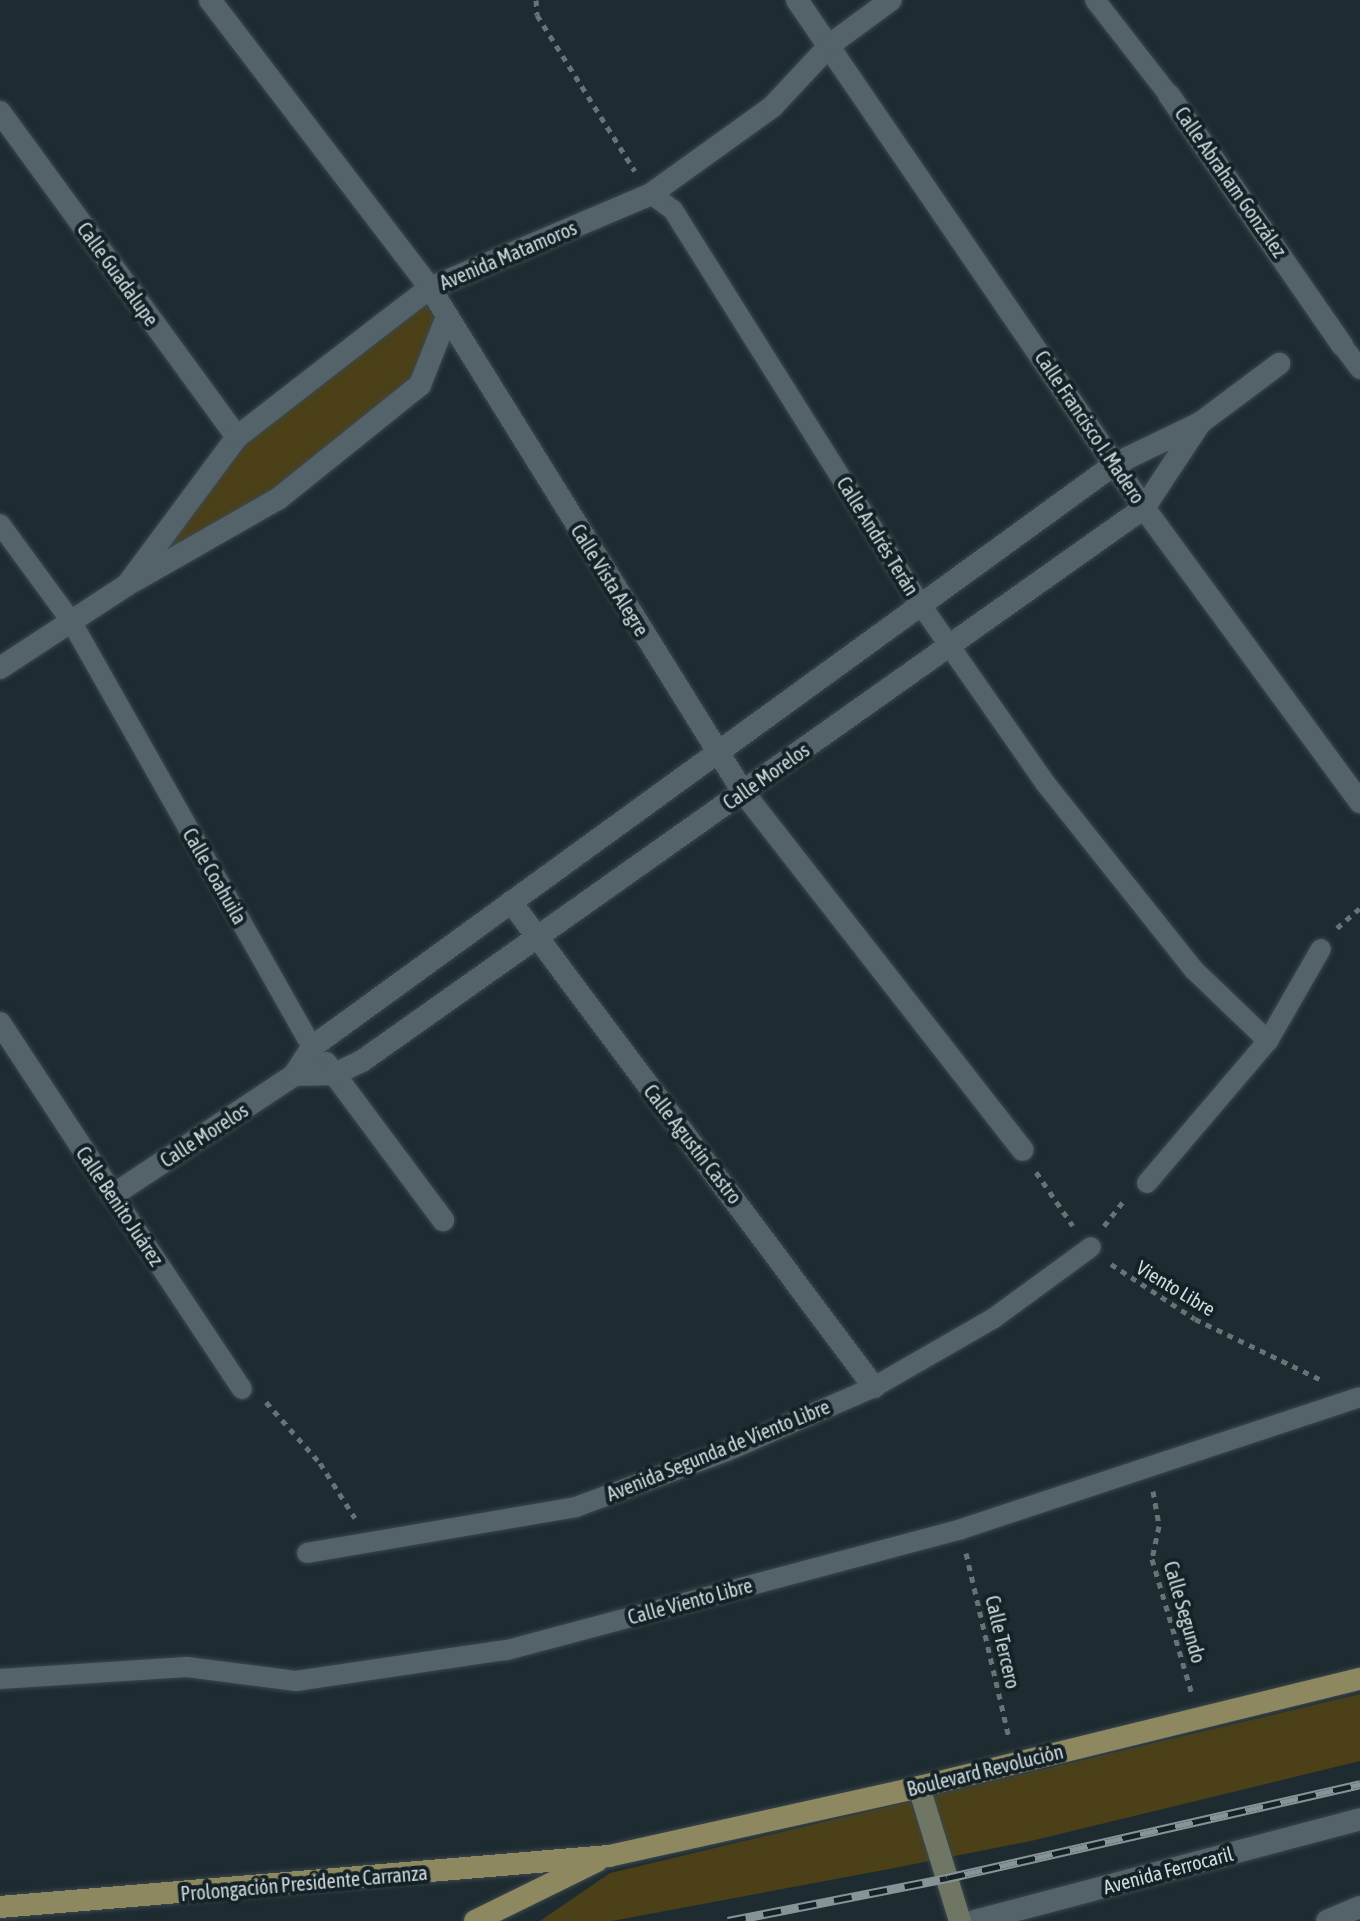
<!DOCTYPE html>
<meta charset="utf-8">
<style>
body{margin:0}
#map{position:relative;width:1360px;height:1921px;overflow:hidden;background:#1e2c31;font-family:"Asap Condensed",sans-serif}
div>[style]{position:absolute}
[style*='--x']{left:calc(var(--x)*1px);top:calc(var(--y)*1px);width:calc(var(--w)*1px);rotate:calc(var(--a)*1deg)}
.green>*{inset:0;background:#4b4017}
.path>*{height:5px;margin-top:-2.5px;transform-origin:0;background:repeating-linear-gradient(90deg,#677377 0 6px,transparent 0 12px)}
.roads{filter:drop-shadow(0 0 2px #3c474c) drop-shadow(0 0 2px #3c474c)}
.service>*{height:20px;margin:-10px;padding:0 10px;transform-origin:10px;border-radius:10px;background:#536369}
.minor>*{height:22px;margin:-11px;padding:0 11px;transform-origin:11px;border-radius:11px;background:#536369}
.secondary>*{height:22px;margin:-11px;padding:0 11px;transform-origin:11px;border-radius:11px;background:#707664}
.primary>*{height:22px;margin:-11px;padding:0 11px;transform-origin:11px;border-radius:11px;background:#8d8860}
.rail>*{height:9px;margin-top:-4.5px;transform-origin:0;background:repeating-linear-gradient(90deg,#142227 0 18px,#879396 0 36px);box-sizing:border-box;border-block:2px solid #879396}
span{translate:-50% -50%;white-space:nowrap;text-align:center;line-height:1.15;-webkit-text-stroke:8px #142227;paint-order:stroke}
.street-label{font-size:20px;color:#d1dadd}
</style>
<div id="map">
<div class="green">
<div style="clip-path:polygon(430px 294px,441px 318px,415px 382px,276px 496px,169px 548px,239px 440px)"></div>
<div style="clip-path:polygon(1360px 1694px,1360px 1761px,1031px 1841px,889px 1869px,612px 1921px,540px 1921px,610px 1873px)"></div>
</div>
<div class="path">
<div style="--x:536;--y:0;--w:15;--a:86"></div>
<div style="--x:537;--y:15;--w:184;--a:57.9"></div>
<div style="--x:1337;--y:928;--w:30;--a:-41"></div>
<div style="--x:1036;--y:1172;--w:65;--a:55.6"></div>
<div style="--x:1104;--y:1226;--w:34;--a:-52"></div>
<div style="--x:1111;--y:1264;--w:100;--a:33.2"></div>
<div style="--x:1195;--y:1319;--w:141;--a:25.7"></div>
<div style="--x:266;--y:1402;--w:81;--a:48.5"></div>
<div style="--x:320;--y:1463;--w:65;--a:57.5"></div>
<div style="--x:1153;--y:1491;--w:36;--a:80"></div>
<div style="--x:1159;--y:1526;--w:34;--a:102"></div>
<div style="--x:1152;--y:1559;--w:141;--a:73.5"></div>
<div style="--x:966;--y:1553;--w:190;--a:76.9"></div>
</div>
<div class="roads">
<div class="service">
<div style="--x:1095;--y:0;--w:120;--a:52.1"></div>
<div style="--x:651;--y:194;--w:27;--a:36"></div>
<div style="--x:673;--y:210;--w:466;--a:57.9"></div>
<div style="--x:921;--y:605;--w:218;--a:55.1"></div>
<div style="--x:1046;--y:784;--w:236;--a:51.5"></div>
<div style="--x:1193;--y:969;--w:104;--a:43.8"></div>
<div style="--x:1342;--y:345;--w:30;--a:53"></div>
<div style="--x:0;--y:524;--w:120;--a:53.8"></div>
<div style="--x:71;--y:621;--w:489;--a:60.5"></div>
<div style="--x:1147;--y:1183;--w:187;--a:-49.6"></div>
<div style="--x:1268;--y:1041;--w:106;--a:-60.1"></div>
<div style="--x:113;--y:1195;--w:233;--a:56.4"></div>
<div style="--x:307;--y:1553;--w:273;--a:-9.7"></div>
<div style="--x:576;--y:1507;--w:161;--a:-20.3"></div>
<div style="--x:727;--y:1451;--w:160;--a:-23.5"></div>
<div style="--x:874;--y:1387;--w:138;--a:-29.9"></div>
<div style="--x:994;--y:1318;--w:120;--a:-36.2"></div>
<div style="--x:0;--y:1679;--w:187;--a:-3.7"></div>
<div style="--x:187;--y:1667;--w:110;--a:7.3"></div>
<div style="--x:296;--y:1681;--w:213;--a:-8.4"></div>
<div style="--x:507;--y:1650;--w:470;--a:-14.9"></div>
<div style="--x:961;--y:1529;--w:420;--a:-18.3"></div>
</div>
<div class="minor">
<div style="--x:210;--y:0;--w:362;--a:52.6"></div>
<div style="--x:430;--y:288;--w:593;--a:58.16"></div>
<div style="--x:743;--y:792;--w:454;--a:52"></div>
<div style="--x:797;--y:0;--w:615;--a:55.66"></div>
<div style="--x:1144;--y:508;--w:365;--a:53.7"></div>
<div style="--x:1169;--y:95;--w:304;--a:55.3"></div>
<div style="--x:0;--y:112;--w:402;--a:53.9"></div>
<div style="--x:134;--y:581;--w:166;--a:-29.7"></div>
<div style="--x:278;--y:499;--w:182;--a:-38.8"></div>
<div style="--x:420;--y:385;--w:71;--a:-68.5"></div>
<div style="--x:0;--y:668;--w:152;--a:-33.2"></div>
<div style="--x:127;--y:585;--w:184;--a:-53.4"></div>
<div style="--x:237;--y:437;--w:186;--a:-37.8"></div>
<div style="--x:384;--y:323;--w:58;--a:-37.3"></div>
<div style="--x:430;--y:288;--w:240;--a:-23"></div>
<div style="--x:651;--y:194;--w:149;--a:-35.7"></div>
<div style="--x:772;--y:107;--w:86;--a:-46.9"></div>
<div style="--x:831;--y:44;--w:74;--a:-36.3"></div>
<div style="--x:511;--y:902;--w:606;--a:53.19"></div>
<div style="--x:0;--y:1023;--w:206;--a:56.7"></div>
<div style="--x:113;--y:1195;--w:217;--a:-33.5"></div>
<div style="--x:294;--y:1075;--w:33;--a:-57"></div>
<div style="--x:312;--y:1047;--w:992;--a:-35.98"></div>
<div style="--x:1115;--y:464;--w:94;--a:-25.8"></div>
<div style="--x:1200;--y:423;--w:99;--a:-36.8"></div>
<div style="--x:326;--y:1063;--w:196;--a:53.3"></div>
<div style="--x:294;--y:1075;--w:41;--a:-1.4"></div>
<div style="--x:335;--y:1074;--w:30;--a:-26"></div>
<div style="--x:362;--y:1061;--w:958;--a:-35.27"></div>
<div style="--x:1144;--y:508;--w:102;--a:-56.6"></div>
<div style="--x:975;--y:1921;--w:398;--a:-14.8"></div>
<div style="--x:1327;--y:1921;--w:36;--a:-23"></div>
</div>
<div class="secondary">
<div style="--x:919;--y:1787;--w:140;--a:73"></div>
</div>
<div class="primary">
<div style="--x:0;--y:1907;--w:611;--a:-4.79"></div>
<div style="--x:609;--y:1856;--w:318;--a:-12.5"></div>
<div style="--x:919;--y:1787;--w:454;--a:-13.8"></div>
<div style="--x:475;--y:1921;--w:136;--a:-26.2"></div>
</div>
</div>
<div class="rail">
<div style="--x:728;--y:1921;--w:223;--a:-11.1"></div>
<div style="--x:947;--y:1878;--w:424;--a:-12.8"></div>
</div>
<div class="street-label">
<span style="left:1231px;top:182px;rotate:55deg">Calle Abraham González</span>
<span style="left:508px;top:255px;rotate:-23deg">Avenida Matamoros</span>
<span style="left:118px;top:274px;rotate:54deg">Calle Guadalupe</span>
<span style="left:1090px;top:427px;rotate:56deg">Calle Francisco I. Madero</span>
<span style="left:878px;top:536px;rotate:58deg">Calle Andrés Terán</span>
<span style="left:610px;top:580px;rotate:58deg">Calle Vista Alegre</span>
<span style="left:766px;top:776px;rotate:-35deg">Calle Morelos</span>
<span style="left:215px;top:876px;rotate:60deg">Calle Coahuila</span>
<span style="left:204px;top:1135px;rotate:-33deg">Calle Morelos</span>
<span style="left:693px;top:1144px;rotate:52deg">Calle Agustín Castro</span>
<span style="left:120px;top:1206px;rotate:56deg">Calle Benito Juárez</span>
<span style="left:1176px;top:1288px;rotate:31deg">Viento Libre</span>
<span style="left:718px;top:1450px;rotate:-22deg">Avenida Segunda de Viento Libre</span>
<span style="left:690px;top:1601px;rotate:-15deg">Calle Viento Libre</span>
<span style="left:1185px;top:1612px;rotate:74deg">Calle Segundo</span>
<span style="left:1003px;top:1642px;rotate:77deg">Calle Tercero</span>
<span style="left:985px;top:1770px;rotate:-14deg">Boulevard Revolución</span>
<span style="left:1168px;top:1870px;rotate:-15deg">Avenida Ferrocaril</span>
<span style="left:304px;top:1883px;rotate:-5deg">Prolongación Presidente Carranza</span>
</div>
</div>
